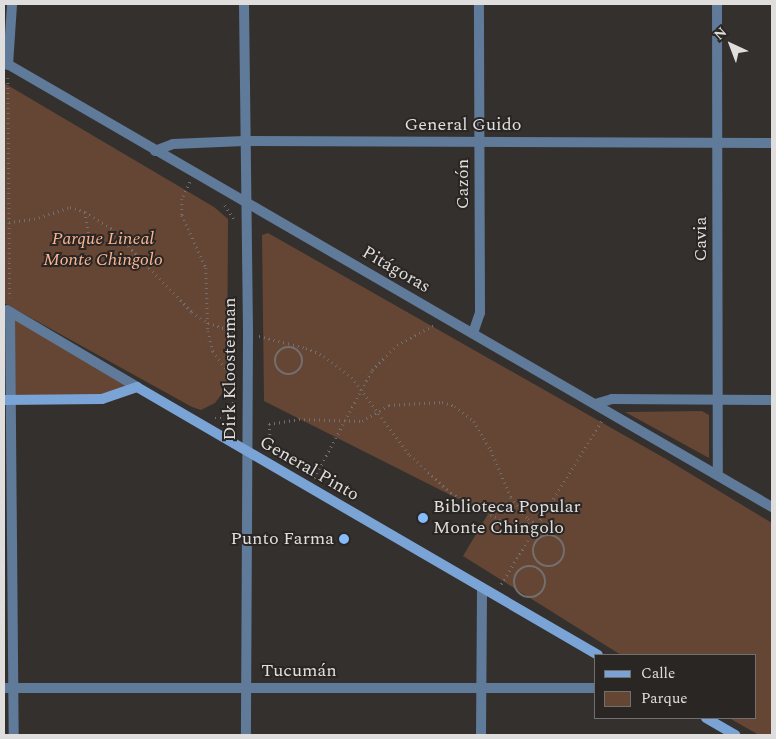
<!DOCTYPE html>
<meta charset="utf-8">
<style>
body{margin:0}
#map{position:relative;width:776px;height:739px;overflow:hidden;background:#33302e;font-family:Spectral,serif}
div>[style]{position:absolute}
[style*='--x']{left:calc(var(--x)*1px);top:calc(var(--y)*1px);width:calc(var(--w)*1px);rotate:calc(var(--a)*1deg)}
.green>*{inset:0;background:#654534}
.path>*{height:2.5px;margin-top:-1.25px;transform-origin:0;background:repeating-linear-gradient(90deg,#726f6e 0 1px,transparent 0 5px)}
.path>.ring{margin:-1.25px;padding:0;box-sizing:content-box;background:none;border:2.5px solid #726f6e;border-radius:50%}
.street>*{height:10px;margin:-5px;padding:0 5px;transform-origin:5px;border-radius:5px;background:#607a9a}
.secondary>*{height:10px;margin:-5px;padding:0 5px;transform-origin:5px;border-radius:5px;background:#7aa4d5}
.dots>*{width:14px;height:14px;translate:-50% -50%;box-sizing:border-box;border:2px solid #292624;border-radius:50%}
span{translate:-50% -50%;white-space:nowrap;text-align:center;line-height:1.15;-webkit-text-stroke:4px #292624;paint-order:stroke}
.street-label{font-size:18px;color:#e0dedd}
.park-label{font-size:18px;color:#fcb491;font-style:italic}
.poi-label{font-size:18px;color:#e0dedd}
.left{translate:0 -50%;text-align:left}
.right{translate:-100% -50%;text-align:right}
.frame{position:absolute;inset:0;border:5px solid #e0dedd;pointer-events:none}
.legend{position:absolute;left:594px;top:654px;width:162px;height:65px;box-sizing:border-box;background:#292624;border:1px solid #72706e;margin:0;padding:6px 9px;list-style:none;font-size:15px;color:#e0dedd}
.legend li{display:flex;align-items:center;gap:10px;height:25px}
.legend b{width:25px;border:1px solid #72706e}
.north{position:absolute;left:706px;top:20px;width:50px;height:50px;-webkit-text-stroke:4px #292624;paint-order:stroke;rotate:317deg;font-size:14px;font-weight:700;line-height:20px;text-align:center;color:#e0dedd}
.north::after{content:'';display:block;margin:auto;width:18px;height:22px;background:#e0dedd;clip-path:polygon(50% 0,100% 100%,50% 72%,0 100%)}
</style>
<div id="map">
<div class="green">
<div style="clip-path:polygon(4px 83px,214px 207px,228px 219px,227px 387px,215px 403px,201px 410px,192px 407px,4px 303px)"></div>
<div style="clip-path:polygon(268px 233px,666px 459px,772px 523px,772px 735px,759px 735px,729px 718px,755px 718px,755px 655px,621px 655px,463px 556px,488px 514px,264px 401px,262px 235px)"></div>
<div style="clip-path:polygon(10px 312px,137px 387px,116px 396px,10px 400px)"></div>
<div style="clip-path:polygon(702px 411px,709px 415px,709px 458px,625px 412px)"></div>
</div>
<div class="path">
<div style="--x:8;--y:78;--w:220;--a:89.5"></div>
<div style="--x:190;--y:182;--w:19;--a:115"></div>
<div style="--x:182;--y:199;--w:16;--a:90"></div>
<div style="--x:182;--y:215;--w:58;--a:65.6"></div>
<div style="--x:206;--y:268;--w:63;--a:88.2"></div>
<div style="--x:208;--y:331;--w:21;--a:76"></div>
<div style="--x:213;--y:351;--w:34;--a:53"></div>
<div style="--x:225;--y:205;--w:17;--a:57"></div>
<div style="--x:85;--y:212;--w:27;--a:80"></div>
<div style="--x:4;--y:223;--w:30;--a:-8"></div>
<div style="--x:34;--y:219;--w:38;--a:-18"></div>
<div style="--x:70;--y:207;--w:16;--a:18"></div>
<div style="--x:85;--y:212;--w:31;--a:32"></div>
<div style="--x:111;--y:228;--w:117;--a:46"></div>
<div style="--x:192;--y:312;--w:19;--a:35"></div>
<div style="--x:208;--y:323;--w:27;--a:17"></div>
<div style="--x:4;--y:259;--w:5;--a:22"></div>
<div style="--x:259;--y:336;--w:49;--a:14.3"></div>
<div style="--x:306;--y:348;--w:20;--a:24"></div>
<div style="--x:324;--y:356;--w:35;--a:37"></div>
<div style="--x:352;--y:377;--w:97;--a:53.4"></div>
<div style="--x:410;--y:455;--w:56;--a:42.8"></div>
<div style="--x:451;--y:493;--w:65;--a:28.5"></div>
<div style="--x:508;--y:524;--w:30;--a:0"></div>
<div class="ring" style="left:275px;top:347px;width:25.5px;height:25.5px"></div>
<div style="--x:215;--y:418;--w:11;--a:0"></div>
<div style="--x:226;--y:418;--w:12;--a:-55"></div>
<div style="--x:233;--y:408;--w:108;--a:-89.5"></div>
<div style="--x:270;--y:450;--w:26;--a:-92"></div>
<div style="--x:269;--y:424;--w:30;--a:-9"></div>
<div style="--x:299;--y:419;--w:63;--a:1.8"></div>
<div style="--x:362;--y:421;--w:31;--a:-31"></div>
<div style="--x:389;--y:405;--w:53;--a:-3.2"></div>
<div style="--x:442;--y:402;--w:14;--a:17"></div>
<div style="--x:455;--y:406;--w:24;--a:38"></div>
<div style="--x:474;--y:421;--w:34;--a:60"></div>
<div style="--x:491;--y:450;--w:51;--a:66.9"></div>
<div style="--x:511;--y:497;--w:28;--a:52"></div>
<div style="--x:528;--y:519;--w:10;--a:29"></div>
<div style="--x:314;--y:478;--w:123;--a:-61.8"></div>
<div style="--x:372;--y:370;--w:35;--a:-45"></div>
<div style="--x:397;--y:345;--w:42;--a:-28.4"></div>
<div class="ring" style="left:533px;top:535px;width:29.5px;height:29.5px"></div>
<div class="ring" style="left:514px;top:566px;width:29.5px;height:29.5px"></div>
<div style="--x:501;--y:584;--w:193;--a:-58.4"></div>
</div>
<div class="street">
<div style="--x:244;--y:4;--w:330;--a:89.3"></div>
<div style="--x:248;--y:334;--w:401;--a:90.3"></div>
<div style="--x:717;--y:4;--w:471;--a:89.9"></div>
<div style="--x:4;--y:62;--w:888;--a:30.09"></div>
<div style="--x:8;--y:65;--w:61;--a:-86.2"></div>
<div style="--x:155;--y:151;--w:19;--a:-21"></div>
<div style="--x:173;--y:144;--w:71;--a:-2.4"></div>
<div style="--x:244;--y:141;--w:528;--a:0.22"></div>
<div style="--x:7;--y:310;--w:151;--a:30.6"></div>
<div style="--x:10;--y:312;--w:423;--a:89.5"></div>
<div style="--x:473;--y:333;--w:21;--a:-71"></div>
<div style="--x:480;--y:313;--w:309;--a:-90.2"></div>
<div style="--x:595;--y:404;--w:18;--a:-16"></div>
<div style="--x:612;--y:399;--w:160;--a:0.4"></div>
<div style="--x:4;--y:688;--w:591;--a:0"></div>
<div style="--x:481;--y:735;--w:146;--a:-89.6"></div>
</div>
<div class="secondary">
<div style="--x:4;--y:400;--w:98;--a:-0.6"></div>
<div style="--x:102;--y:399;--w:37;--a:-19"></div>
<div style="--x:137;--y:387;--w:533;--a:30.17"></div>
<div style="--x:706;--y:718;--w:34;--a:30"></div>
</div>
<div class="dots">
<div style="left:423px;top:518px;background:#85bbfb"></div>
<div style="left:344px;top:539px;background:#85bbfb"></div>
</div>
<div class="street-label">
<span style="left:463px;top:125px">General Guido</span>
<span style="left:463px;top:184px;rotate:-90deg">Cazón</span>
<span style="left:701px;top:239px;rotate:-90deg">Cavia</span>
<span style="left:396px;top:270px;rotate:30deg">Pitágoras</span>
<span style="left:230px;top:369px;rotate:-90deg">Dirk Kloosterman</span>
<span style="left:309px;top:469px;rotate:30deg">General Pinto</span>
<span style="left:299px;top:671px">Tucumán</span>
</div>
<div class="park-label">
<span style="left:103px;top:250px">Parque Lineal<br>Monte Chingolo</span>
</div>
<div class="poi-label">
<span class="left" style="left:433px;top:518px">Biblioteca Popular<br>Monte Chingolo</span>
<span class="right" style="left:334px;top:539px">Punto Farma</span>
</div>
<div class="frame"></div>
<ul class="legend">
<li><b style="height:6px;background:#7aa4d5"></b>Calle</li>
<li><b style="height:14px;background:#654534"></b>Parque</li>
</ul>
<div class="north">N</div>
</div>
